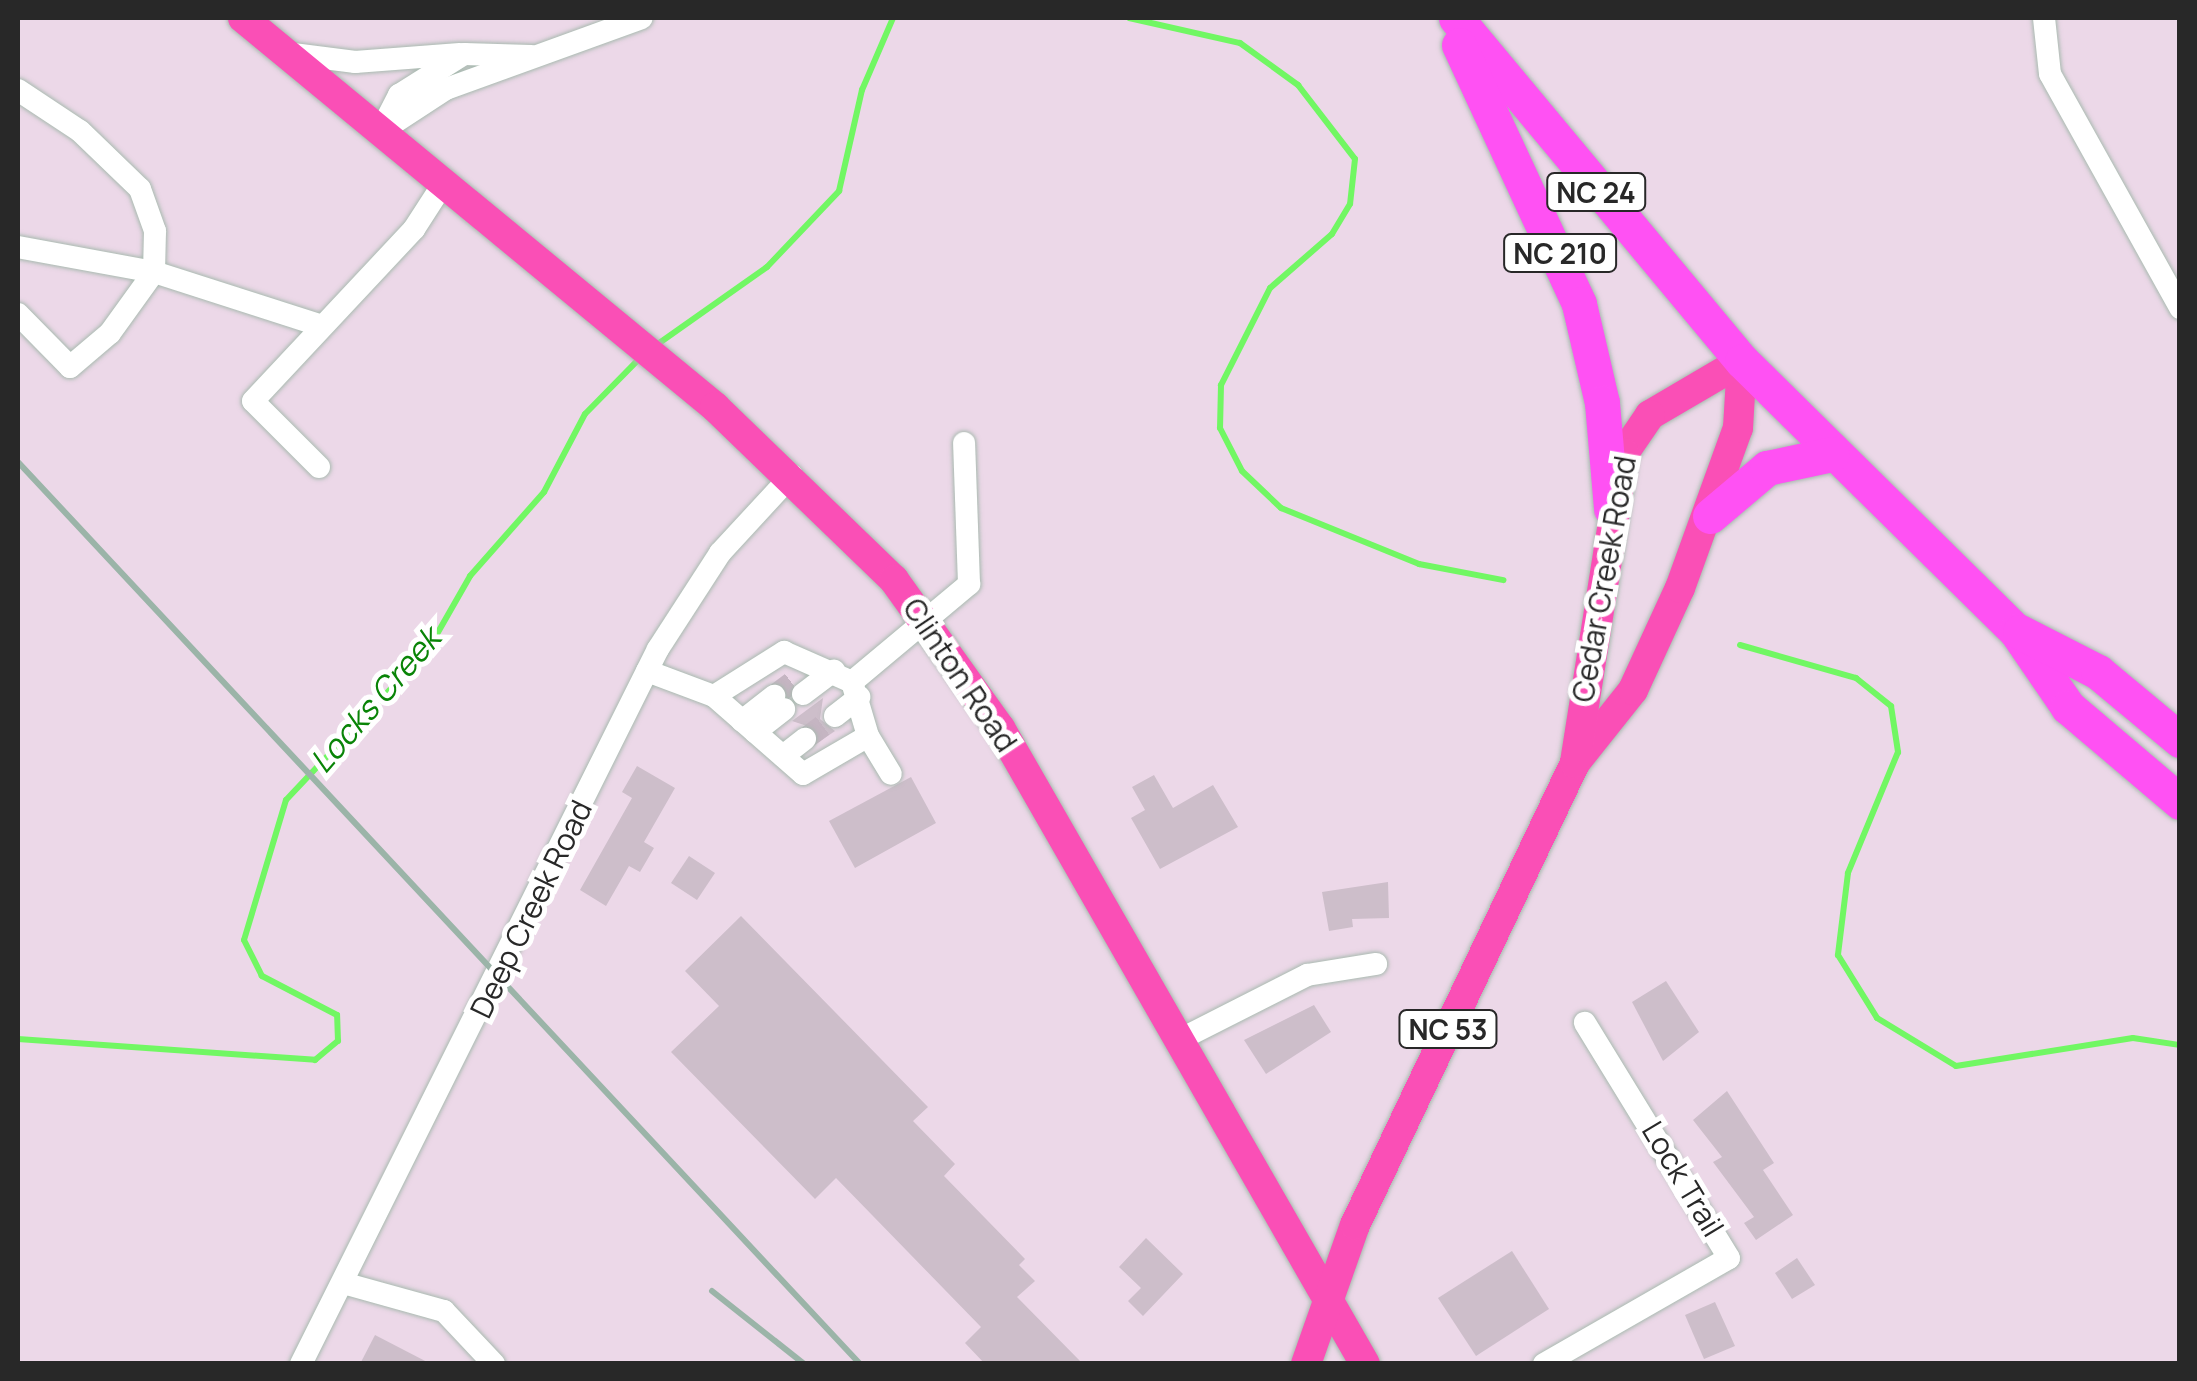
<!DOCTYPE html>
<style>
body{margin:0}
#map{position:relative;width:2197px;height:1381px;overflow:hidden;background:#ecd8e8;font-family:Manrope,sans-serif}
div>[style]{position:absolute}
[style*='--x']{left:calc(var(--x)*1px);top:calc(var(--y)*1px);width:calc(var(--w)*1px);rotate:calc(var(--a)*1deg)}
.stream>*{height:6px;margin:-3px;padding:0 3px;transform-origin:3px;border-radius:3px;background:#71f763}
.building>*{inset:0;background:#cdbeca}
.minor-tunnel>*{height:22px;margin-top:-11px;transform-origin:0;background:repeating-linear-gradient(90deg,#c5b5c2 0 22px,transparent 0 33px)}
.roads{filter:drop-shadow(0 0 2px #a9bab0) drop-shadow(0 0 2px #a9bab0)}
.minor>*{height:22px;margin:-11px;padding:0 11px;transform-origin:11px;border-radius:11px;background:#fff}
.major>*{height:30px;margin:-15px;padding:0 15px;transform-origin:15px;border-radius:15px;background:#fa4fb6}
.highway>*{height:35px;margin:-17.5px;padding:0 17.5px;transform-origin:17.5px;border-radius:17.5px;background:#ff51f3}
.rail>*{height:6px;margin:-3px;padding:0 3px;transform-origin:3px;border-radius:3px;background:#9bb4a8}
span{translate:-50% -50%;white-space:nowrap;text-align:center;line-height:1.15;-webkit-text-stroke:10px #fff;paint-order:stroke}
.shield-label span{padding:2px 8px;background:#fff;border:2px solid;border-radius:8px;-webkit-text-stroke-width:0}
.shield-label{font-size:28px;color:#282828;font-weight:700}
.street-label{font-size:30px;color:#282828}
.water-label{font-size:32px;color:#098407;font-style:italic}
.frame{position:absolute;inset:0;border:20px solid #282828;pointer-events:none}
</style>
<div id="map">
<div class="stream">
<div style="--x:1129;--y:18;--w:114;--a:12.7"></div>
<div style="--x:1240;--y:43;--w:72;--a:35.9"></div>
<div style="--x:1298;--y:85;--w:93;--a:52.4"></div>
<div style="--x:1355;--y:159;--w:45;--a:96.3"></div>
<div style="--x:1350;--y:204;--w:35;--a:121"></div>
<div style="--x:1332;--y:234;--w:82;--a:138.9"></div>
<div style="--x:1270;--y:288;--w:109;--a:116.8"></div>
<div style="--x:1221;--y:385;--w:43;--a:91.3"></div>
<div style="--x:1220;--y:428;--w:48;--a:62.9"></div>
<div style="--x:1242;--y:471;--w:54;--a:43.5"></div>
<div style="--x:1281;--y:508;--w:149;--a:22.1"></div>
<div style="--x:1419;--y:564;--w:86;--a:10.8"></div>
<div style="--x:655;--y:346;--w:137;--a:-35.2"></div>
<div style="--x:767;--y:267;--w:105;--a:-46.5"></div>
<div style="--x:839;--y:191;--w:104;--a:-77.2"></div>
<div style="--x:862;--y:90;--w:78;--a:-66.7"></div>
<div style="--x:1740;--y:645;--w:121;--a:15.9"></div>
<div style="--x:1856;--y:678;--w:45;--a:38.7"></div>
<div style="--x:1891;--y:706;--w:47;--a:81.3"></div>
<div style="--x:1898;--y:752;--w:131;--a:112.5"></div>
<div style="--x:1848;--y:873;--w:83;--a:97"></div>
<div style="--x:1838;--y:955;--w:74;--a:58.2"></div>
<div style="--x:1877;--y:1018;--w:92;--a:31.3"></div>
<div style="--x:1956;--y:1066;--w:179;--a:-9"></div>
<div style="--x:2133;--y:1038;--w:48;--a:8.5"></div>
<div style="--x:18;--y:1039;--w:298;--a:4"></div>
<div style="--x:315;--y:1060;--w:30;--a:-40"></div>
<div style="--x:338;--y:1041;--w:26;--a:-92"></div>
<div style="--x:337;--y:1015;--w:85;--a:-152.5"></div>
<div style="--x:262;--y:976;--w:40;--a:-116.6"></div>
<div style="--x:244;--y:940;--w:146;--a:-73.3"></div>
<div style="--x:286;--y:800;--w:209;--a:-46.7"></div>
<div style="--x:429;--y:648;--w:83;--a:-60.3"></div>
<div style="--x:470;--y:576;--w:112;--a:-48.6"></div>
<div style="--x:544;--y:492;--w:88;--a:-62.3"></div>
<div style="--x:585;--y:414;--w:80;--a:-45.5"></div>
</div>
<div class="building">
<div style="clip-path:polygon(823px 698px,820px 719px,835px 731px,819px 742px,816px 729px,792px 721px)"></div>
<div style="clip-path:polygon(637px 766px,675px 788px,644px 842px,654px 848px,640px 872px,629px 866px,606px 906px,580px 890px,632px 798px,622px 792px)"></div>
<div style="clip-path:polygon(1154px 775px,1173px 808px,1213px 785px,1238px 827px,1160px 869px,1131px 818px,1145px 810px,1132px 787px)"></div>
<div style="clip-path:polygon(911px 777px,936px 823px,855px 868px,829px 821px)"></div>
<div style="clip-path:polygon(689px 856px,715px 873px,697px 900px,671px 883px)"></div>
<div style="clip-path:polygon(1388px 882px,1389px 918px,1352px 919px,1353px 927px,1329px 931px,1322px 892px)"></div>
<div style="clip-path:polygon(741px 916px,928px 1107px,913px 1121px,955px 1164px,944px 1176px,1025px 1259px,1019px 1265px,1035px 1281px,1017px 1297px,1083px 1364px,985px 1364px,965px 1343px,981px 1327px,836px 1178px,815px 1199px,671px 1052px,719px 1006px,685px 971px)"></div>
<div style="clip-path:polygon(1666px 981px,1699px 1032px,1663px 1061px,1632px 1002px)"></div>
<div style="clip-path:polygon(1314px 1005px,1331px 1032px,1266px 1074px,1244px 1040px)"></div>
<div style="clip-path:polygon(1727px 1091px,1774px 1163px,1763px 1170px,1793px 1215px,1756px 1240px,1744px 1223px,1754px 1217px,1713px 1162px,1722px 1157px,1693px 1120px)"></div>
<div style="clip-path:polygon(1146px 1238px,1183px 1274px,1143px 1316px,1128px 1301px,1141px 1288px,1119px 1267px)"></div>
<div style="clip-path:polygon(1512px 1251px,1549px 1309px,1476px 1356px,1438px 1298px)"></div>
<div style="clip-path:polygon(1797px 1258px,1815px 1285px,1792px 1299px,1775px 1273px)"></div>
<div style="clip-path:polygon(1715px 1302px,1735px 1346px,1704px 1359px,1685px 1315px)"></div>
<div style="clip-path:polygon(375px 1335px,431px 1364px,360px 1364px)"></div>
</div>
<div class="minor-tunnel">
<div style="--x:774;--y:696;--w:25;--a:-37"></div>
<div style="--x:805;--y:739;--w:38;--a:-37"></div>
</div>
<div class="roads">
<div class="minor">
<div style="--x:2044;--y:18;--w:56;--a:83.9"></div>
<div style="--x:2050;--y:74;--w:268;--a:60.9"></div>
<div style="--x:285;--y:53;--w:71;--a:7.3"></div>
<div style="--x:355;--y:62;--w:105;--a:-4.4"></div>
<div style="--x:18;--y:90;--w:74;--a:33.5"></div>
<div style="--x:80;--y:131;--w:83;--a:44"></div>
<div style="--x:140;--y:189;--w:45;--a:70.3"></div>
<div style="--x:155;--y:231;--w:41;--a:91.4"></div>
<div style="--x:154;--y:272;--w:138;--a:-169.6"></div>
<div style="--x:380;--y:132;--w:79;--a:-33.1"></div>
<div style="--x:446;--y:89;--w:208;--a:-19.9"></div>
<div style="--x:380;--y:132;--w:42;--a:-62.8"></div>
<div style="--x:399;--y:95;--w:77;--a:-32.2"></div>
<div style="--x:464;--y:54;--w:67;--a:1.7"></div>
<div style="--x:18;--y:314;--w:74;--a:45.5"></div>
<div style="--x:70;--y:367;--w:52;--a:-40.4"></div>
<div style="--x:110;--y:333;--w:75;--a:-54.2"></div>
<div style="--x:154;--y:272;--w:173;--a:17.8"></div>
<div style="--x:319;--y:467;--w:93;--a:-135"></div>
<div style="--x:253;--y:401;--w:236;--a:-46.9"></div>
<div style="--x:414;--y:229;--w:54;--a:-57.2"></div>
<div style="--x:647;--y:671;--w:72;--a:20.5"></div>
<div style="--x:714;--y:696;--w:83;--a:-32.2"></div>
<div style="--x:784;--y:652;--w:74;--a:23.8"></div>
<div style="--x:852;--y:682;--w:153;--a:-39.9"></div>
<div style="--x:969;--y:584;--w:141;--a:-92"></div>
<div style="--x:803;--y:694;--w:39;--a:-37"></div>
<div style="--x:714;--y:696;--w:118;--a:41.2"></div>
<div style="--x:803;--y:774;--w:75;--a:-30.3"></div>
<div style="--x:868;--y:736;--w:56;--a:-106.5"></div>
<div style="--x:835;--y:716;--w:31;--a:-38"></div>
<div style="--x:742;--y:721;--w:41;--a:-38"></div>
<div style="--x:755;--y:732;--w:37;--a:-38"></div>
<div style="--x:868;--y:736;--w:44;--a:58.8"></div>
<div style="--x:783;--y:756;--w:28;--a:-38"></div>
<div style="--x:1179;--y:1040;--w:144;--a:-26.9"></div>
<div style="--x:1307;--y:975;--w:70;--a:-9.1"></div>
<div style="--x:343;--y:1283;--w:105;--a:15.5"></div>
<div style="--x:444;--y:1311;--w:73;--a:46.7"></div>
<div style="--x:301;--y:1364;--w:799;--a:-63.47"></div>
<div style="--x:658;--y:649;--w:114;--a:-57.1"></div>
<div style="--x:720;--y:553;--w:106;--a:-47.3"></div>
<div style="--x:1544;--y:1364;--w:213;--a:-29.8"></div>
<div style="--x:1729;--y:1258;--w:276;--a:-121.5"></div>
</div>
<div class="major">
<div style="--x:243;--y:18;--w:612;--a:39.49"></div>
<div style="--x:715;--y:407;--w:249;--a:44"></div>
<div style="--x:894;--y:580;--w:182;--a:54.4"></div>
<div style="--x:1000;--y:728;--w:733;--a:60.15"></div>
<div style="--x:1306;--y:1364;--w:147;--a:-70.6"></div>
<div style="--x:1355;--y:1225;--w:512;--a:-64.54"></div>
<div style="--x:1575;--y:763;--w:93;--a:-51.5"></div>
<div style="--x:1633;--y:690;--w:112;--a:-65.3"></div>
<div style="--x:1680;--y:588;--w:170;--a:-70.1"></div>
<div style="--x:1738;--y:428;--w:67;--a:-86.6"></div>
<div style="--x:1742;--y:361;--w:107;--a:149.6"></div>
<div style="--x:1650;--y:415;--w:46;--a:124.4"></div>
<div style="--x:1624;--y:453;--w:314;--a:99"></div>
</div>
<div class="highway">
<div style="--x:1456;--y:18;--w:447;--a:50.2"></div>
<div style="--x:1742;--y:361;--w:385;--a:44.6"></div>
<div style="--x:2016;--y:631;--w:92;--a:55.6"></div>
<div style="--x:2068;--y:707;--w:147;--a:40.3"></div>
<div style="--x:1459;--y:45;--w:285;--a:65.1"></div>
<div style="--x:1579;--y:304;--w:102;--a:76.9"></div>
<div style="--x:1602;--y:403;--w:106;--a:85.1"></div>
<div style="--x:1710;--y:516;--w:75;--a:-40.1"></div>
<div style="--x:1767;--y:468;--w:66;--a:-12.2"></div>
<div style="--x:2020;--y:632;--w:88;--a:27.1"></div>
<div style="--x:2098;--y:672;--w:107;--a:39.7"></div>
</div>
</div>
<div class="rail">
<div style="--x:18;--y:462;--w:1234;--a:46.97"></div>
<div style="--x:712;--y:1291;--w:117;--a:38.4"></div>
</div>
<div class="shield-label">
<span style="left:1596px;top:192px">NC 24</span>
<span style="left:1560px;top:253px">NC 210</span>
<span style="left:1448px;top:1029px">NC 53</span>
</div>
<div class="street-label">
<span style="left:1604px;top:579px;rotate:-80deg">Cedar Creek Road</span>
<span style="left:960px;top:675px;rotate:56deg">Clinton Road</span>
<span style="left:531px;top:909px;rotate:-64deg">Deep Creek Road</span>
<span style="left:1683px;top:1179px;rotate:59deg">Lock Trail</span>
</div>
<div class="water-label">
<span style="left:375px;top:700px;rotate:-49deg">Locks Creek</span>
</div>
<div class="frame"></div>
</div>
